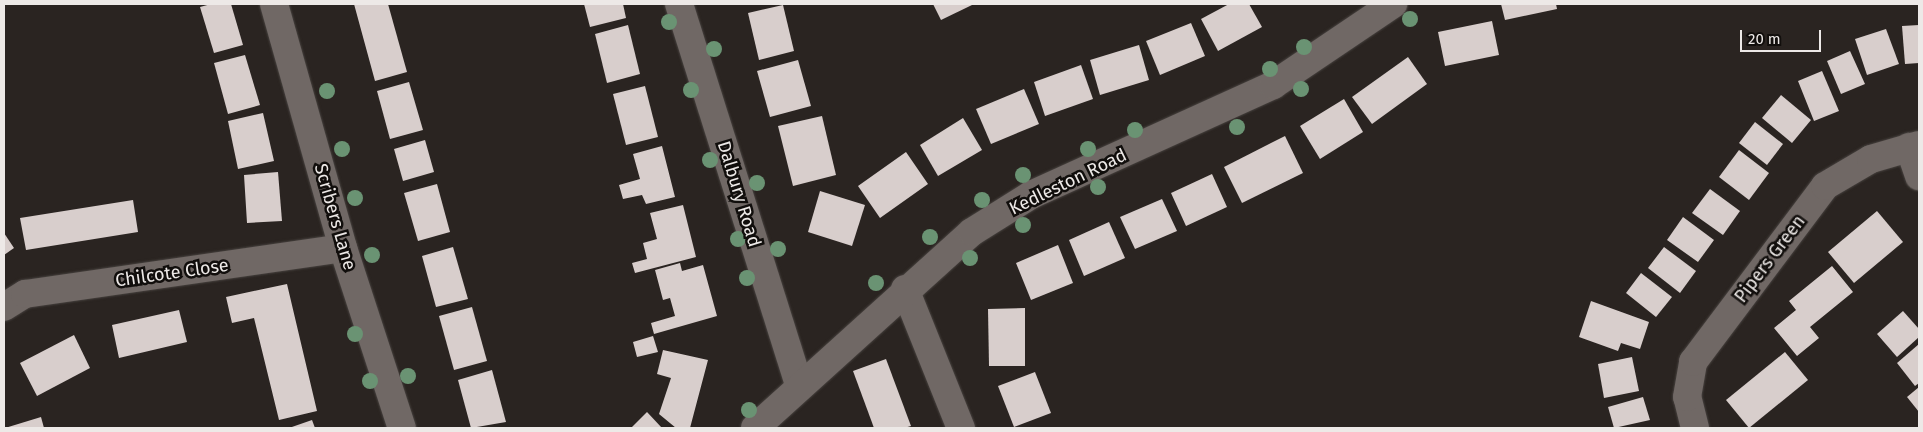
<!DOCTYPE html>
<style>
body{margin:0}
#map{position:relative;width:1923px;height:432px;overflow:hidden;background:#2a2421;font-family:"Fira Sans",sans-serif}
div>[style]{position:absolute}
[style*='--x']{left:calc(var(--x)*1px);top:calc(var(--y)*1px);width:calc(var(--w)*1px);rotate:calc(var(--a)*1deg)}
.building>*{inset:0;background:#d8cecc}
.roads{filter:drop-shadow(0 0 1px #47423f) drop-shadow(0 0 1px #47423f)}
.street>*{height:28px;margin:-14px;padding:0 14px;transform-origin:14px;border-radius:14px;background:#706865}
.trees>*{width:16px;height:16px;margin:-8px;border-radius:50%;background:#6a9373}
span{translate:-50% -50%;white-space:nowrap;text-align:center;line-height:1.15;-webkit-text-stroke:5px #110e0c;paint-order:stroke}
.street-label{font-size:18px;color:#ede9e7}
.frame{position:absolute;inset:0;border:5px solid #ede9e7;pointer-events:none}
.scale{position:absolute;left:1740px;top:30px;width:81px;height:22px;box-sizing:border-box;border:2px solid #ede9e7;border-top:0;padding-left:6px;font-size:15px;line-height:18px;white-space:nowrap;color:#ede9e7;-webkit-text-stroke:4px #110e0c;paint-order:stroke}
</style>
<div id="map">
<div class="building">
<div style="clip-path:polygon(211px 4px,231px 4px,243px 45px,214px 53px,200px 7px)"></div>
<div style="clip-path:polygon(354px 4px,388px 4px,407px 72px,375px 81px)"></div>
<div style="clip-path:polygon(584px 4px,623px 4px,626px 18px,590px 27px)"></div>
<div style="clip-path:polygon(933px 4px,972px 4px,972px 5px,941px 20px)"></div>
<div style="clip-path:polygon(1229px 4px,1249px 4px,1262px 27px,1218px 51px,1201px 19px)"></div>
<div style="clip-path:polygon(1501px 4px,1556px 4px,1557px 9px,1505px 20px)"></div>
<div style="clip-path:polygon(783px 5px,794px 51px,759px 60px,748px 13px)"></div>
<div style="clip-path:polygon(1492px 21px,1499px 55px,1445px 66px,1438px 32px)"></div>
<div style="clip-path:polygon(1191px 23px,1205px 56px,1160px 75px,1146px 41px)"></div>
<div style="clip-path:polygon(628px 25px,640px 74px,607px 83px,595px 34px)"></div>
<div style="clip-path:polygon(1919px 25px,1919px 63px,1905px 64px,1902px 26px)"></div>
<div style="clip-path:polygon(1886px 29px,1899px 64px,1867px 75px,1855px 39px)"></div>
<div style="clip-path:polygon(1139px 45px,1149px 80px,1100px 95px,1090px 60px)"></div>
<div style="clip-path:polygon(1850px 51px,1865px 84px,1841px 94px,1827px 61px)"></div>
<div style="clip-path:polygon(245px 55px,260px 105px,228px 114px,214px 63px)"></div>
<div style="clip-path:polygon(1408px 57px,1427px 84px,1372px 124px,1352px 97px)"></div>
<div style="clip-path:polygon(798px 60px,811px 106px,770px 117px,757px 71px)"></div>
<div style="clip-path:polygon(1081px 65px,1093px 99px,1045px 116px,1034px 82px)"></div>
<div style="clip-path:polygon(1822px 71px,1839px 111px,1814px 121px,1798px 81px)"></div>
<div style="clip-path:polygon(409px 82px,423px 130px,390px 139px,377px 91px)"></div>
<div style="clip-path:polygon(645px 86px,658px 137px,626px 145px,613px 94px)"></div>
<div style="clip-path:polygon(1024px 89px,1039px 124px,991px 144px,976px 109px)"></div>
<div style="clip-path:polygon(1781px 95px,1811px 120px,1792px 143px,1762px 118px)"></div>
<div style="clip-path:polygon(1344px 99px,1363px 132px,1320px 159px,1300px 126px)"></div>
<div style="clip-path:polygon(263px 113px,274px 161px,238px 169px,228px 121px)"></div>
<div style="clip-path:polygon(822px 116px,836px 175px,793px 186px,778px 126px)"></div>
<div style="clip-path:polygon(963px 118px,982px 150px,938px 176px,920px 145px)"></div>
<div style="clip-path:polygon(1755px 122px,1783px 144px,1767px 165px,1739px 143px)"></div>
<div style="clip-path:polygon(1285px 136px,1303px 173px,1242px 203px,1224px 167px)"></div>
<div style="clip-path:polygon(425px 140px,434px 172px,403px 181px,394px 149px)"></div>
<div style="clip-path:polygon(662px 146px,675px 197px,646px 204px,642px 195px,623px 199px,619px 185px,640px 179px,633px 154px)"></div>
<div style="clip-path:polygon(1739px 150px,1769px 173px,1749px 200px,1719px 177px)"></div>
<div style="clip-path:polygon(906px 152px,928px 184px,880px 218px,858px 186px)"></div>
<div style="clip-path:polygon(278px 172px,282px 221px,247px 223px,244px 175px)"></div>
<div style="clip-path:polygon(1212px 174px,1227px 207px,1186px 226px,1171px 193px)"></div>
<div style="clip-path:polygon(437px 184px,450px 232px,418px 241px,404px 193px)"></div>
<div style="clip-path:polygon(1710px 189px,1740px 211px,1723px 235px,1692px 213px)"></div>
<div style="clip-path:polygon(820px 191px,865px 205px,852px 246px,808px 232px)"></div>
<div style="clip-path:polygon(1162px 199px,1177px 231px,1135px 249px,1120px 217px)"></div>
<div style="clip-path:polygon(133px 200px,138px 232px,26px 250px,20px 218px)"></div>
<div style="clip-path:polygon(683px 205px,696px 257px,635px 273px,632px 263px,647px 259px,643px 243px,657px 239px,650px 213px)"></div>
<div style="clip-path:polygon(1877px 211px,1903px 242px,1854px 283px,1828px 252px)"></div>
<div style="clip-path:polygon(1683px 217px,1714px 240px,1698px 262px,1667px 240px)"></div>
<div style="clip-path:polygon(1109px 222px,1125px 258px,1084px 276px,1069px 240px)"></div>
<div style="clip-path:polygon(4px 233px,14px 248px,4px 255px)"></div>
<div style="clip-path:polygon(1058px 245px,1073px 283px,1031px 300px,1016px 263px)"></div>
<div style="clip-path:polygon(453px 247px,468px 299px,436px 307px,422px 256px)"></div>
<div style="clip-path:polygon(1664px 247px,1696px 271px,1680px 293px,1648px 268px)"></div>
<div style="clip-path:polygon(680px 263px,682px 271px,703px 265px,717px 316px,654px 334px,651px 323px,675px 316px,670px 298px,663px 300px,655px 270px)"></div>
<div style="clip-path:polygon(1832px 266px,1853px 292px,1810px 327px,1819px 338px,1797px 356px,1774px 328px,1796px 310px,1789px 301px)"></div>
<div style="clip-path:polygon(1641px 273px,1672px 297px,1656px 317px,1626px 293px)"></div>
<div style="clip-path:polygon(287px 284px,317px 411px,279px 420px,254px 318px,232px 323px,226px 297px)"></div>
<div style="clip-path:polygon(1591px 301px,1649px 322px,1640px 349px,1621px 343px,1618px 351px,1579px 337px)"></div>
<div style="clip-path:polygon(472px 307px,487px 361px,454px 370px,439px 316px)"></div>
<div style="clip-path:polygon(1025px 308px,1025px 366px,989px 366px,988px 309px)"></div>
<div style="clip-path:polygon(179px 310px,187px 342px,119px 358px,112px 325px)"></div>
<div style="clip-path:polygon(1903px 311px,1919px 329px,1919px 337px,1897px 357px,1877px 334px)"></div>
<div style="clip-path:polygon(74px 335px,90px 368px,37px 396px,20px 363px)"></div>
<div style="clip-path:polygon(653px 336px,658px 352px,637px 357px,633px 342px)"></div>
<div style="clip-path:polygon(1919px 344px,1919px 383px,1915px 386px,1897px 363px)"></div>
<div style="clip-path:polygon(663px 350px,708px 360px,690px 428px,676px 428px,659px 414px,671px 378px,657px 374px)"></div>
<div style="clip-path:polygon(1785px 352px,1808px 380px,1749px 428px,1726px 400px)"></div>
<div style="clip-path:polygon(1632px 357px,1639px 391px,1604px 398px,1598px 364px)"></div>
<div style="clip-path:polygon(886px 359px,911px 426px,904px 428px,874px 428px,853px 371px)"></div>
<div style="clip-path:polygon(492px 370px,506px 422px,471px 428px,458px 380px)"></div>
<div style="clip-path:polygon(1035px 372px,1051px 413px,1014px 427px,998px 386px)"></div>
<div style="clip-path:polygon(1919px 387px,1919px 412px,1907px 397px)"></div>
<div style="clip-path:polygon(1643px 397px,1650px 420px,1614px 428px,1608px 407px)"></div>
<div style="clip-path:polygon(647px 412px,662px 428px,631px 428px)"></div>
<div style="clip-path:polygon(41px 417px,44px 428px,5px 428px)"></div>
<div style="clip-path:polygon(312px 420px,315px 428px,289px 428px)"></div>
</div>
<div class="roads">
<div class="street">
<div style="--x:274;--y:4;--w:254;--a:74.2"></div>
<div style="--x:343;--y:248;--w:189;--a:71.9"></div>
<div style="--x:679;--y:4;--w:399;--a:72.5"></div>
<div style="--x:1909;--y:147;--w:31;--a:71"></div>
<div style="--x:905;--y:289;--w:150;--a:68.1"></div>
<div style="--x:4;--y:307;--w:25;--a:-32"></div>
<div style="--x:25;--y:294;--w:321;--a:-8.2"></div>
<div style="--x:755;--y:428;--w:292;--a:-42.1"></div>
<div style="--x:972;--y:232;--w:70;--a:-32.1"></div>
<div style="--x:1031;--y:195;--w:266;--a:-24.4"></div>
<div style="--x:1273;--y:85;--w:145;--a:-34"></div>
<div style="--x:1695;--y:428;--w:32;--a:-104"></div>
<div style="--x:1687;--y:397;--w:36;--a:-80"></div>
<div style="--x:1693;--y:362;--w:220;--a:-53.1"></div>
<div style="--x:1825;--y:186;--w:53;--a:-30.4"></div>
<div style="--x:1871;--y:159;--w:50;--a:-16.3"></div>
</div>
</div>
<div class="trees">
<div style="left:1410px;top:19px"></div>
<div style="left:669px;top:22px"></div>
<div style="left:1304px;top:47px"></div>
<div style="left:714px;top:49px"></div>
<div style="left:1270px;top:69px"></div>
<div style="left:1301px;top:89px"></div>
<div style="left:691px;top:90px"></div>
<div style="left:327px;top:91px"></div>
<div style="left:1237px;top:127px"></div>
<div style="left:1135px;top:130px"></div>
<div style="left:342px;top:149px"></div>
<div style="left:1088px;top:149px"></div>
<div style="left:710px;top:160px"></div>
<div style="left:1023px;top:175px"></div>
<div style="left:757px;top:183px"></div>
<div style="left:1098px;top:187px"></div>
<div style="left:355px;top:198px"></div>
<div style="left:982px;top:200px"></div>
<div style="left:1023px;top:225px"></div>
<div style="left:930px;top:237px"></div>
<div style="left:738px;top:239px"></div>
<div style="left:778px;top:249px"></div>
<div style="left:372px;top:255px"></div>
<div style="left:970px;top:258px"></div>
<div style="left:747px;top:278px"></div>
<div style="left:876px;top:283px"></div>
<div style="left:355px;top:334px"></div>
<div style="left:408px;top:376px"></div>
<div style="left:370px;top:381px"></div>
<div style="left:749px;top:410px"></div>
</div>
<div class="street-label">
<span style="left:1068px;top:182px;rotate:-26deg">Kedleston Road</span>
<span style="left:739px;top:194px;rotate:73deg">Dalbury Road</span>
<span style="left:335px;top:217px;rotate:74deg">Scribers Lane</span>
<span style="left:1770px;top:259px;rotate:-53deg">Pipers Green</span>
<span style="left:172px;top:273px;rotate:-8deg">Chilcote Close</span>
</div>
<div class="frame"></div>
<div class="scale">20 m</div>
</div>
